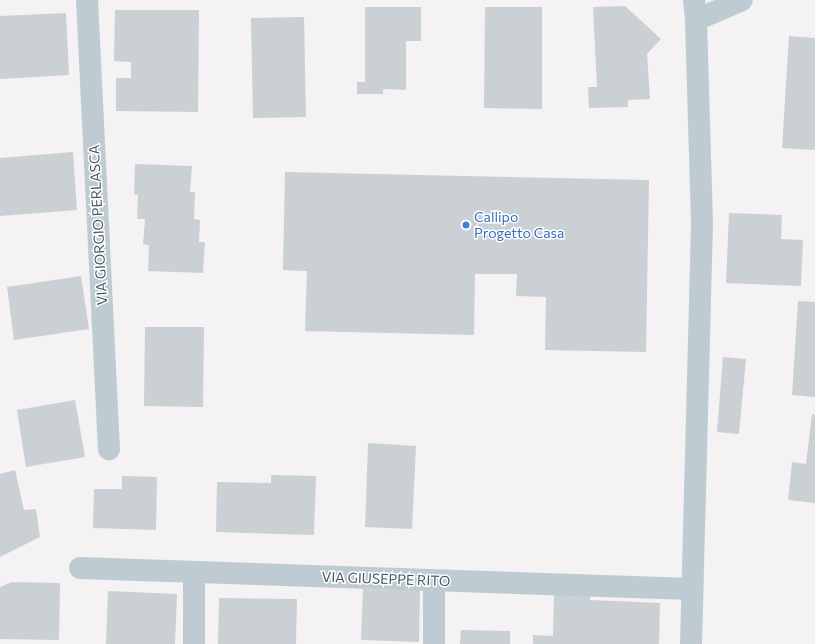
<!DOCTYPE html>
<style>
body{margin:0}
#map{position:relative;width:815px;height:644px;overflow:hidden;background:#f4f2f2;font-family:Commissioner,sans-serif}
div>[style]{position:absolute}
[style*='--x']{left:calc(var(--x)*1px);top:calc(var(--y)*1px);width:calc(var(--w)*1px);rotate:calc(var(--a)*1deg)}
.building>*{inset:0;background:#cbd0d5}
.minor>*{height:22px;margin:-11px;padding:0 11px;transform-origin:11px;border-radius:11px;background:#bfcbd3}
.tertiary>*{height:22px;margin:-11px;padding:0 11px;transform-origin:11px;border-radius:11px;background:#bfcbd3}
.dots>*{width:11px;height:11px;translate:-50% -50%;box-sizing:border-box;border:2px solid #fff;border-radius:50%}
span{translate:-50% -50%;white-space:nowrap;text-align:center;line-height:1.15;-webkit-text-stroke:3px #fff;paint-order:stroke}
.shop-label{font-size:14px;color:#366cbe}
.left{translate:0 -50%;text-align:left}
.street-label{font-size:14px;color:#475862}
</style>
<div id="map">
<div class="building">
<div style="clip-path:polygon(625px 6px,661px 39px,647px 54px,650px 99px,628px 100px,628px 107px,589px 108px,588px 87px,597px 87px,593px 7px)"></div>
<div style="clip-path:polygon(365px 7px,421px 7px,421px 41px,406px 41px,406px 90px,383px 89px,383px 94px,357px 94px,357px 82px,365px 82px)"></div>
<div style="clip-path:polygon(485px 7px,542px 7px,542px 109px,484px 108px)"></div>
<div style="clip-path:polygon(115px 10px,199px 10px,198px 112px,116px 111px,116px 78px,131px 78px,131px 62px,114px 61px)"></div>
<div style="clip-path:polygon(66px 13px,69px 75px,0 79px,0 16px)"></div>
<div style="clip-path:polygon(304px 17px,306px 117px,253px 118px,251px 18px)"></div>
<div style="clip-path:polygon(789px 36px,815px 38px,815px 150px,782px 148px)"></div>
<div style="clip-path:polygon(73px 152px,77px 210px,0 216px,0 158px)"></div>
<div style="clip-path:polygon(135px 164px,192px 166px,190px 192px,195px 192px,194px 219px,200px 220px,199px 242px,205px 242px,203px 273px,148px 271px,149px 245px,143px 244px,145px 219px,137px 219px,138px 195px,134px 194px)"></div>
<div style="clip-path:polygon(285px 172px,649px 180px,646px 352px,545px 350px,546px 297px,516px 296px,517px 274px,475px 274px,474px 335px,305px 331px,307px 271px,283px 270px)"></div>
<div style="clip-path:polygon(729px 213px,782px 215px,781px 239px,803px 240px,801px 286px,726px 283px)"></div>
<div style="clip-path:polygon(81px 276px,89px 329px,14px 340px,7px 287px)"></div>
<div style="clip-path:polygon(798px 301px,815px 302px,815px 397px,792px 395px)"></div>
<div style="clip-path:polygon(145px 327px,204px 327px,203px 407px,144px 406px)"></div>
<div style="clip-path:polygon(723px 357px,746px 359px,739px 434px,717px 432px)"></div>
<div style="clip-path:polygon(75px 400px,85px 457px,26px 467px,17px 410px)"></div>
<div style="clip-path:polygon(812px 414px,815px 415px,815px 503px,788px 500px,792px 462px,806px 464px)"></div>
<div style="clip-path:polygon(368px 443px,416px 446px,412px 529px,365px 527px)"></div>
<div style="clip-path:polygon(15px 470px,24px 510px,36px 509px,40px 537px,0 557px,0 474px)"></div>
<div style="clip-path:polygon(271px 475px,316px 476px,314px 535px,216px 532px,217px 482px,271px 483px)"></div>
<div style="clip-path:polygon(122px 476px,157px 477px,156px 530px,93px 528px,94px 489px,122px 489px)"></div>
<div style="clip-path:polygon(12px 582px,60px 583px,59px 640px,0 639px,0 587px)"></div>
<div style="clip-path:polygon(363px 589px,420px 590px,419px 642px,361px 640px)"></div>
<div style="clip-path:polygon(554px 590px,590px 591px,590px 600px,660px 603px,659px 644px,533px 644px,533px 635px,553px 636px)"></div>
<div style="clip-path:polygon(108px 591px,177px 594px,175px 644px,106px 644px)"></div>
<div style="clip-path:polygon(219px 598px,297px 599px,296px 644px,218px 644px)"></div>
<div style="clip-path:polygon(461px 630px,510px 631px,510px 644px,460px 644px)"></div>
</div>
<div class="minor">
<div style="--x:87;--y:0;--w:450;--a:87.2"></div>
<div style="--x:80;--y:568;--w:612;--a:1.97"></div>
<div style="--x:194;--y:644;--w:72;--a:-90"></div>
<div style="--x:434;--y:644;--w:63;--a:-90"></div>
<div style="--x:691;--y:644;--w:421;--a:-88.5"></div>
<div style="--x:702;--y:223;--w:203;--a:-91.7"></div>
</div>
<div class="tertiary">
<div style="--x:694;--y:0;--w:20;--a:84"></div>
<div style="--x:696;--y:20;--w:50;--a:-23.5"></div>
</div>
<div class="dots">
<div style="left:466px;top:225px;background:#3f7fe0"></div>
</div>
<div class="shop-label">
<span class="left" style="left:474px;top:225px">Callipo<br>Progetto Casa</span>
</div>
<div class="street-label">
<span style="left:98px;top:225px;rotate:-93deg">VIA GIORGIO PERLASCA</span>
<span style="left:386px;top:579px;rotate:2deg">VIA GIUSEPPE RITO</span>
</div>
</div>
